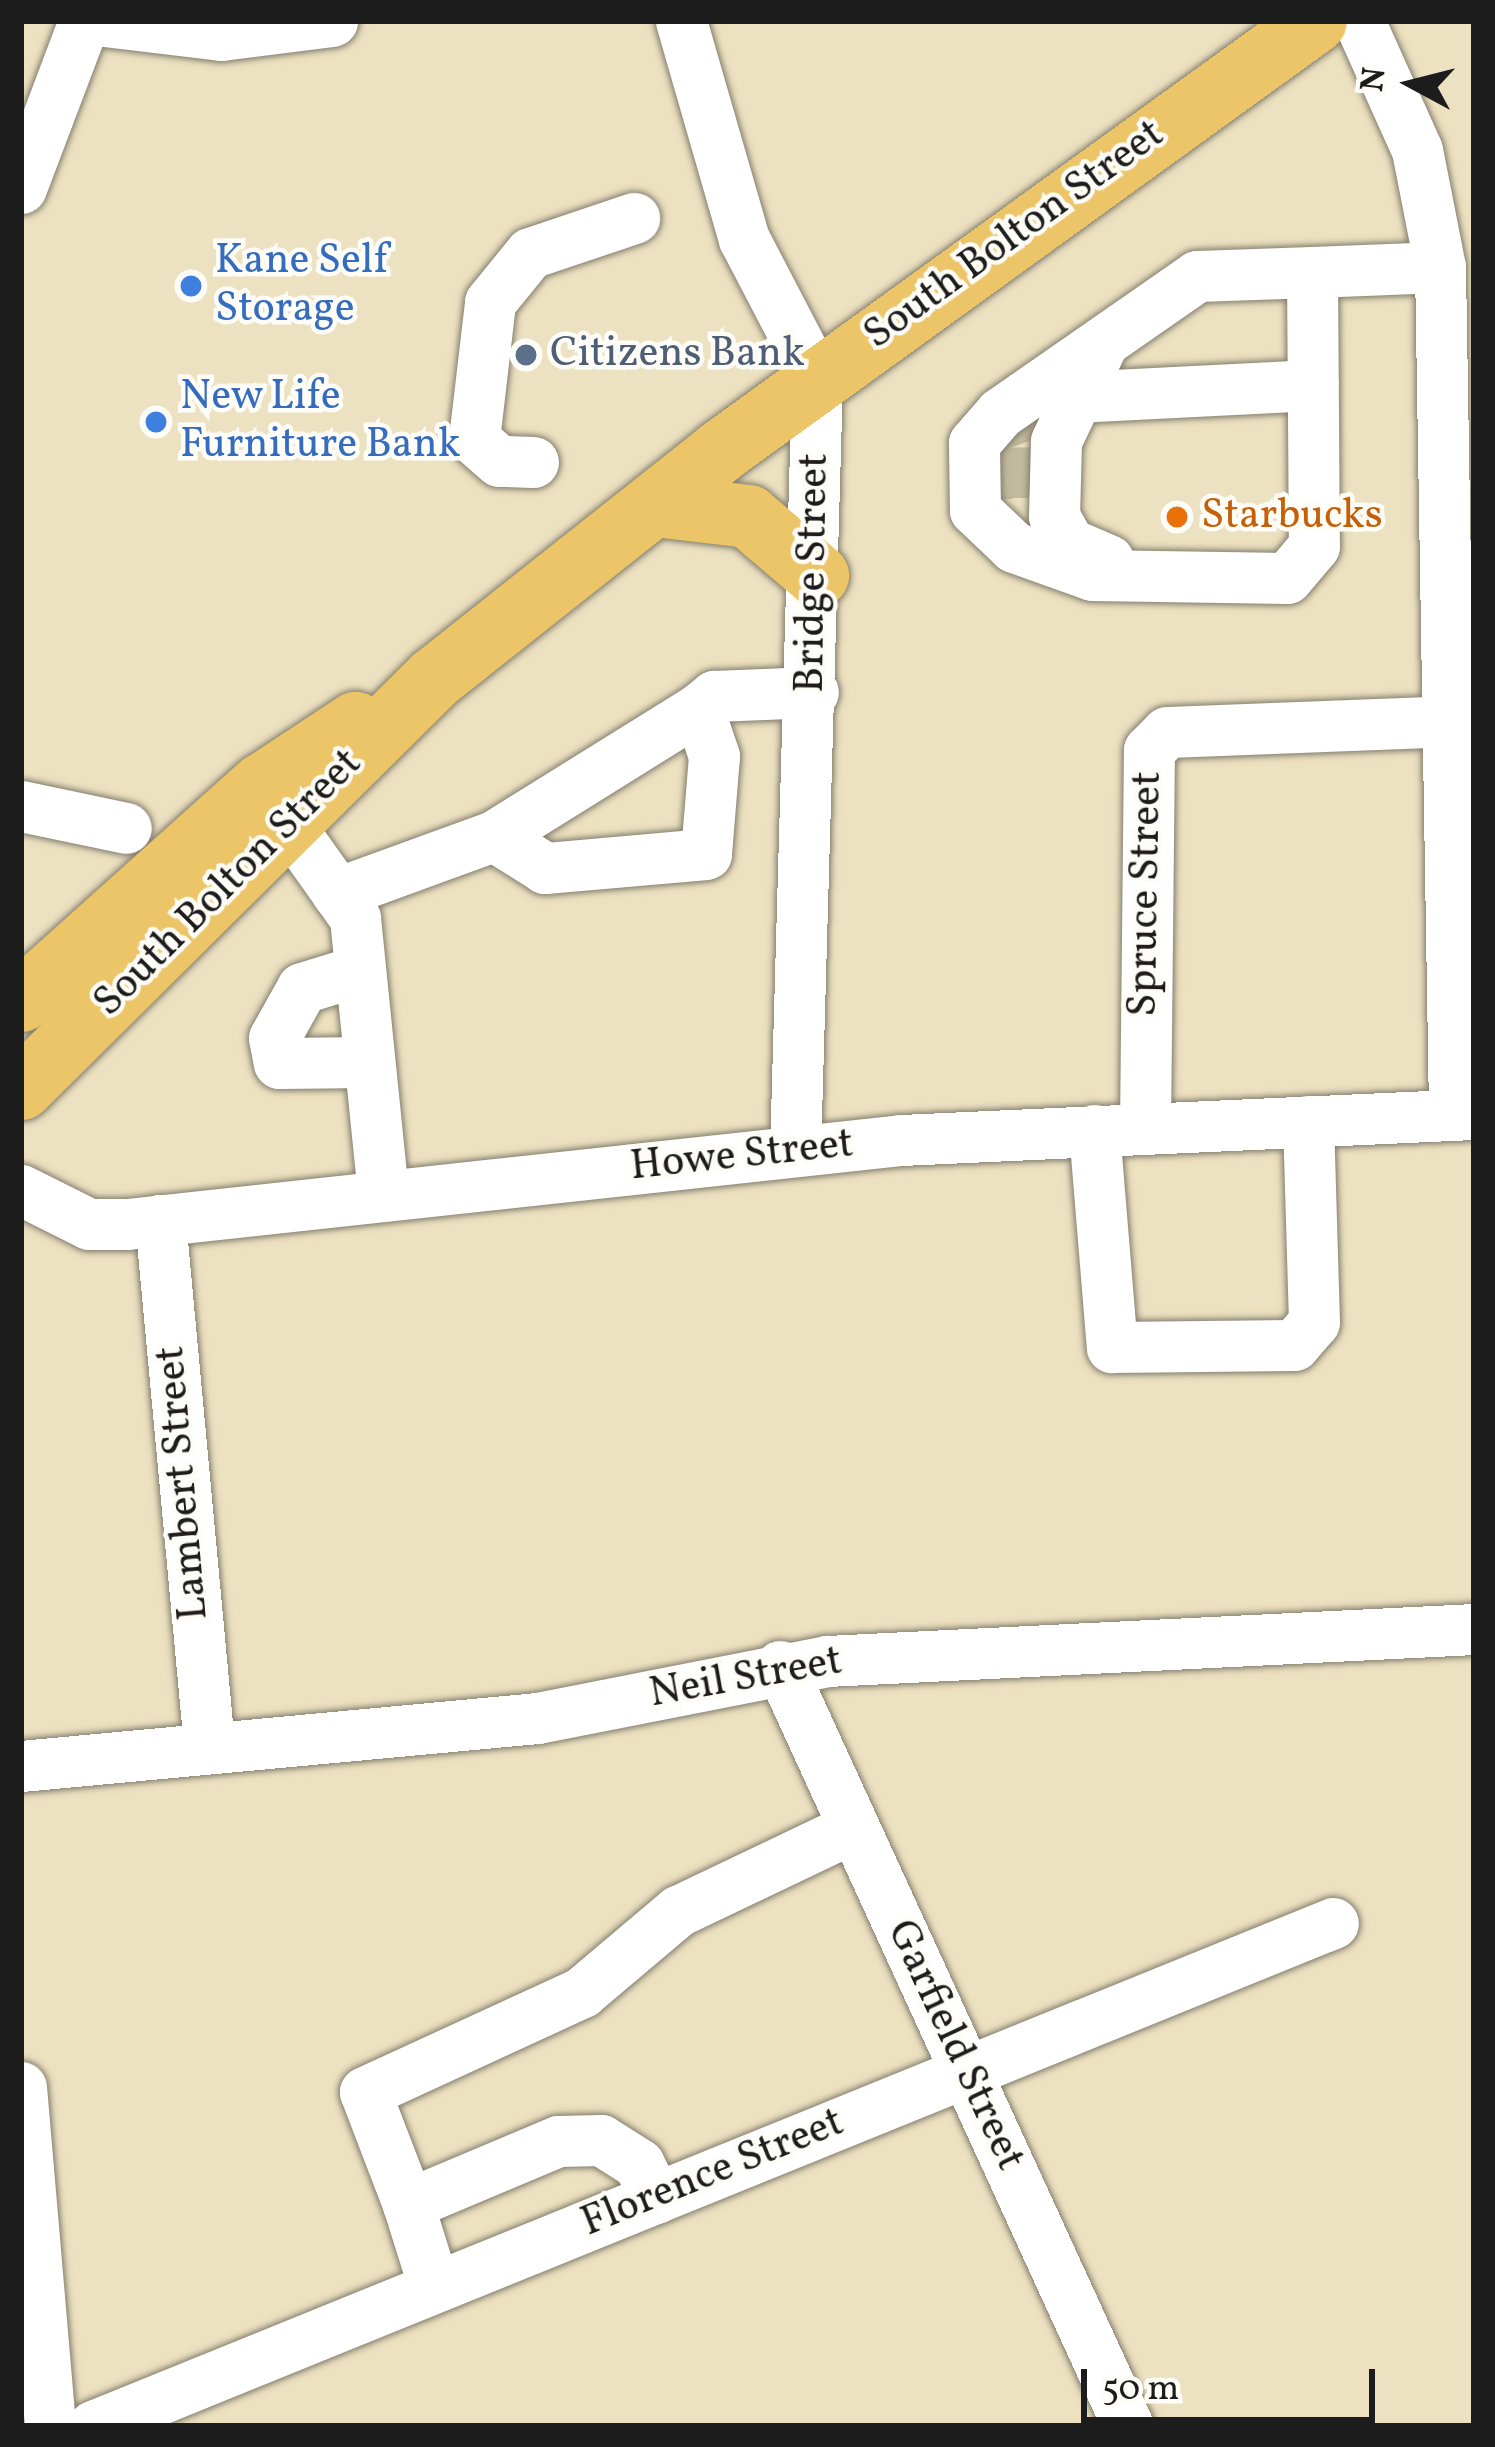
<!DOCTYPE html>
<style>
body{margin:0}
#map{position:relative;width:1495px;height:2447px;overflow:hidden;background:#ece1c0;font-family:Vollkorn,serif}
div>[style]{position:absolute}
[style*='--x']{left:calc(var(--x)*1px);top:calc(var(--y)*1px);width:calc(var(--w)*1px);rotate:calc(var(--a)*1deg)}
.minor-tunnel>*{height:51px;margin-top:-25.5px;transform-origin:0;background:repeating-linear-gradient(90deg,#c2ba9f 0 51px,transparent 0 77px)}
.roads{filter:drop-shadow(0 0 3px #847e6e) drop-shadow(0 0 3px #847e6e)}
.minor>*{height:51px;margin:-25.5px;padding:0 25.5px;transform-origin:25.5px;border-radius:25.5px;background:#fff}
.major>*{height:63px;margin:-31.5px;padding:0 31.5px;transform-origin:31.5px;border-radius:31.5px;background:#ecc569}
.dots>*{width:33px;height:33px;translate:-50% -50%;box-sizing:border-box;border:6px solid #fdfcf7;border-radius:50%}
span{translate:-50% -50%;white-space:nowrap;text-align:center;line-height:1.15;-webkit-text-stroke:9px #fdfcf7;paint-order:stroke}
.street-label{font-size:42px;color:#1c1c1c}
.shop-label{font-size:42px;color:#366cbe}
.left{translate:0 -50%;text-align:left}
.service-label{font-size:42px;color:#4e5e75}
.food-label{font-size:42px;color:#c56008}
.frame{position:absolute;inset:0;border:24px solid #1c1c1c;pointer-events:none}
.north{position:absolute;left:1351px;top:24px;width:120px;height:120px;-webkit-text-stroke:9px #fdfcf7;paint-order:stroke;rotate:277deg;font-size:33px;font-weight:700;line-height:48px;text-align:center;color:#1c1c1c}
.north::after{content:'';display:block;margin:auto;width:42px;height:54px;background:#1c1c1c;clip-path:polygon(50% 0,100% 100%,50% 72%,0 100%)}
.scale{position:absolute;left:1081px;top:2369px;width:294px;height:54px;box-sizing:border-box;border:6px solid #1c1c1c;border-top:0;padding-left:15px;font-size:36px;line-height:42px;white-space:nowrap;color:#1c1c1c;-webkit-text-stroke:9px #fdfcf7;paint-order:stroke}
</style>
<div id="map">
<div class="minor-tunnel">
<div style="--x:1000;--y:413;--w:36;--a:69"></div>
<div style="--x:1013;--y:447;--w:100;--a:89.4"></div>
</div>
<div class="roads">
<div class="minor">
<div style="--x:104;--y:21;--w:118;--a:6.8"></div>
<div style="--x:221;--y:35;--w:112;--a:-7.2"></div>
<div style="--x:681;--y:21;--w:227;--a:73.9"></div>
<div style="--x:744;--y:239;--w:158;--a:62.5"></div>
<div style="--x:817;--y:379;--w:772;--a:91.63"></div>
<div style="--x:1359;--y:21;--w:141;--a:65.8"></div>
<div style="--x:1417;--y:150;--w:119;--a:78.9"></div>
<div style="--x:1440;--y:267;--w:848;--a:89.05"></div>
<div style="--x:21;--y:188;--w:178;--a:-69.3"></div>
<div style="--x:1312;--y:272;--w:274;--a:89.6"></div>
<div style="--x:1314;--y:546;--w:42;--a:130.2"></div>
<div style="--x:1287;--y:578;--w:195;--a:-179.1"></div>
<div style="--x:1092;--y:575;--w:83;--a:-160.3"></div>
<div style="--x:1014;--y:547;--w:54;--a:-136.5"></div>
<div style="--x:975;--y:510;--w:67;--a:-90.9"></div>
<div style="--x:974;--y:443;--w:40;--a:-49"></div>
<div style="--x:1000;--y:413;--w:240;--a:-34.8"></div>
<div style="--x:1197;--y:276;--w:115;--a:-2"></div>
<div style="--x:1312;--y:272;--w:128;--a:-2.2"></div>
<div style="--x:1102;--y:344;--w:107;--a:115.4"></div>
<div style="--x:1056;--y:441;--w:75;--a:91.5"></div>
<div style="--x:1054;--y:516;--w:31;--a:61"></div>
<div style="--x:1069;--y:543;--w:43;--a:23.6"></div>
<div style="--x:1075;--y:397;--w:238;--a:-2.9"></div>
<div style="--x:533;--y:462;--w:34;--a:-178"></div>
<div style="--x:499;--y:461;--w:33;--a:-139"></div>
<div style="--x:474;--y:439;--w:138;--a:-83.3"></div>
<div style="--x:490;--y:302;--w:63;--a:-50.8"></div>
<div style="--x:530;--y:253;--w:110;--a:-18.6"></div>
<div style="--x:698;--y:709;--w:21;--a:-39"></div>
<div style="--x:714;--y:696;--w:99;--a:-2.3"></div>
<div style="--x:267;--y:794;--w:152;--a:54.6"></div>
<div style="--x:355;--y:918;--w:279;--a:84.2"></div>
<div style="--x:21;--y:806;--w:107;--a:11.8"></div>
<div style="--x:337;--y:893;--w:167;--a:-20"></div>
<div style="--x:494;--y:836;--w:240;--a:-31.9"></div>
<div style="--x:698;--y:709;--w:50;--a:71.2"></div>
<div style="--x:714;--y:756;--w:98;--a:94.7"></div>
<div style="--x:706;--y:854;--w:162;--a:175"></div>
<div style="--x:545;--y:868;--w:60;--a:-147.9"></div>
<div style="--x:360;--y:970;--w:61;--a:162.8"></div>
<div style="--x:302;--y:988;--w:57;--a:119.2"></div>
<div style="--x:274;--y:1038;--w:25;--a:79"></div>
<div style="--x:279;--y:1063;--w:90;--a:-0.6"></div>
<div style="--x:1145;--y:1128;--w:378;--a:-89.4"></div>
<div style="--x:1149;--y:750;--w:25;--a:-45"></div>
<div style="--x:1167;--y:732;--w:282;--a:-2.2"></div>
<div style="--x:1094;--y:1130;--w:218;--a:85.3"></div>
<div style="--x:1112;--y:1347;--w:182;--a:-0.6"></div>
<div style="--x:1294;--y:1345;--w:30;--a:-49"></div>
<div style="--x:1314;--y:1322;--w:201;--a:-91.7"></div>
<div style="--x:21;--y:1190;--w:76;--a:26.6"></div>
<div style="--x:89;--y:1224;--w:38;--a:0"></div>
<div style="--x:127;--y:1224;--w:779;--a:-6.19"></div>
<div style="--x:901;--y:1140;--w:574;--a:-2.6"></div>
<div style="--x:160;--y:1220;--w:527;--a:84.67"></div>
<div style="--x:780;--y:1666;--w:836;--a:65.4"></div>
<div style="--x:21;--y:1766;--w:518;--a:-5.31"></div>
<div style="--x:537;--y:1718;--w:296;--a:-11.1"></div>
<div style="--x:827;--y:1661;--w:648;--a:-2.83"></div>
<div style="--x:21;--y:2087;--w:340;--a:85.1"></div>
<div style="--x:656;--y:2198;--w:38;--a:-117"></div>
<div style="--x:639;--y:2164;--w:45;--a:-147.7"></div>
<div style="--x:601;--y:2140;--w:43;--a:178.7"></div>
<div style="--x:558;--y:2141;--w:163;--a:157.2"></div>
<div style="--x:408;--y:2204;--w:120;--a:-111"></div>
<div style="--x:365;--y:2092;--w:239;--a:-24.7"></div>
<div style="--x:582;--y:1992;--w:126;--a:-40.2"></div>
<div style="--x:678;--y:1911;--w:191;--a:-25.5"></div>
<div style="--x:408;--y:2204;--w:87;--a:72.6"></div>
<div style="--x:93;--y:2426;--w:1338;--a:-22.08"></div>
</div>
<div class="major">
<div style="--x:655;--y:505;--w:94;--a:6.7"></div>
<div style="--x:748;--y:516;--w:91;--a:40.5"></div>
<div style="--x:21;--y:1000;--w:322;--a:-41.9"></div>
<div style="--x:261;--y:785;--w:113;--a:-33.4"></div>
<div style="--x:21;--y:1088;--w:582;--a:-44.79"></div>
<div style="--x:434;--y:678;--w:365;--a:-38.4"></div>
<div style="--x:720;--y:451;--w:734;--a:-35.86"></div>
</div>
</div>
<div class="dots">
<div style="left:191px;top:286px;background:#3f7fe0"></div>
<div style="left:526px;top:355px;background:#5c6f8a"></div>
<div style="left:156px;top:422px;background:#3f7fe0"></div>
<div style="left:1177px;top:517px;background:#e8710a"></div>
</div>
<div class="street-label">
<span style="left:1015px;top:236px;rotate:-36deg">South Bolton Street</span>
<span style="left:814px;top:573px;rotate:-89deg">Bridge Street</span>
<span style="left:229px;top:884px;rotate:-45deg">South Bolton Street</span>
<span style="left:1147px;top:894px;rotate:-89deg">Spruce Street</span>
<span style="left:742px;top:1157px;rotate:-6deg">Howe Street</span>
<span style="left:184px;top:1483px;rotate:-95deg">Lambert Street</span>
<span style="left:746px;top:1679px;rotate:-10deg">Neil Street</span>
<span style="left:954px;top:2046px;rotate:65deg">Garfield Street</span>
<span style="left:713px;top:2174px;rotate:-22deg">Florence Street</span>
</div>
<div class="shop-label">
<span class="left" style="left:215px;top:286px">Kane Self<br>Storage</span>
<span class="left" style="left:180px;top:422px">New Life<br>Furniture Bank</span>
</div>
<div class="service-label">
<span class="left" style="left:550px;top:355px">Citizens Bank</span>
</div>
<div class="food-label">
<span class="left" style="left:1201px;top:517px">Starbucks</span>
</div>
<div class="frame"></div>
<div class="north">N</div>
<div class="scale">50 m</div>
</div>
